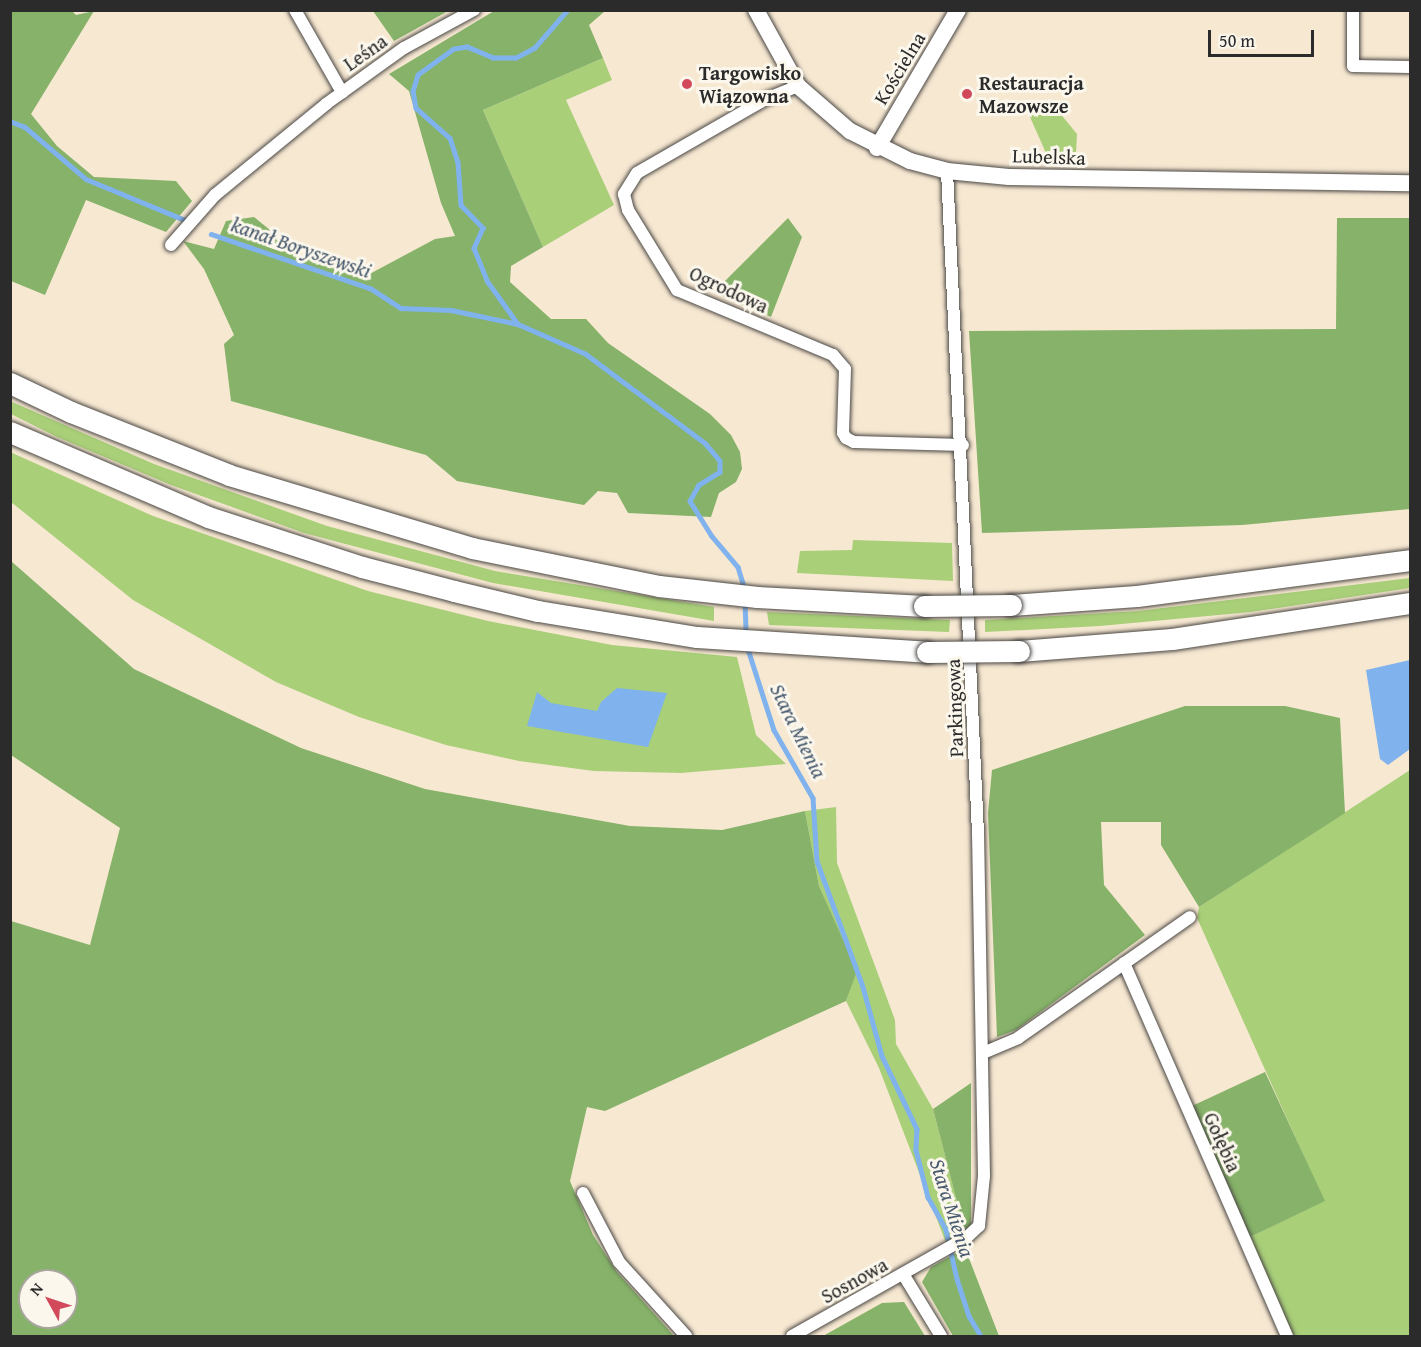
<!DOCTYPE html>
<meta charset="utf-8">
<style>
body{margin:0}
#map{position:relative;width:1421px;height:1347px;overflow:hidden;background:#f7e8d2;font-family:"Gentium Book Plus",serif}
div>[style]{position:absolute}
[style*='--x']{left:calc(var(--x)*1px);top:calc(var(--y)*1px);width:calc(var(--w)*1px);rotate:calc(var(--a)*1deg)}
.green>*{inset:0;background:#a9cf79}
.forest>*{inset:0;background:#86b269}
.water>*{inset:0;background:#80b3ed}
.stream>*{height:4.5px;margin:-2.25px;padding:0 2.25px;transform-origin:2.25px;border-radius:2.25px;background:#80b3ed}
.roads{filter:drop-shadow(0 0 2px #4a4744) drop-shadow(0 0 2px #4a4744)}
.street>*{height:12px;margin:-6px;padding:0 6px;transform-origin:6px;border-radius:6px;background:#fff}
.secondary>*{height:16px;margin:-8px;padding:0 8px;transform-origin:8px;border-radius:8px;background:#fff}
.highway>*{height:21px;margin:-10.5px;padding:0 10.5px;transform-origin:10.5px;border-radius:10.5px;background:#fff}
.bridges{filter:drop-shadow(0 0 2px #4a4744) drop-shadow(0 0 2px #4a4744)}
.highway-bridge>*{height:21px;margin:-10.5px;padding:0 10.5px;transform-origin:10.5px;border-radius:10.5px;background:#fff}
.dots>*{width:16px;height:16px;translate:-50% -50%;box-sizing:border-box;border:3px solid #fbf7ec;border-radius:50%}
span{translate:-50% -50%;white-space:nowrap;text-align:center;line-height:1.15;-webkit-text-stroke:6px #fbf7ec;paint-order:stroke}
.street-label{font-size:20px;color:#2b2b2b}
.poi-label{font-size:20px;color:#2b2b2b;font-weight:700}
.left{translate:0 -50%;text-align:left}
.water-label{font-size:21px;color:#495b6f;font-style:italic}
.frame{position:absolute;inset:0;border:12px solid #2b2b2b;pointer-events:none}
.north{position:absolute;left:18px;top:1269px;width:60px;height:60px;box-sizing:border-box;background:#fbf7ec;border:2px solid #a8a59f;border-radius:50%;rotate:310deg;font-size:16px;font-weight:700;line-height:24px;text-align:center;color:#2b2b2b}
.north::after{content:'';display:block;margin:auto;width:21px;height:27px;background:#d1495b;clip-path:polygon(50% 0,100% 100%,50% 72%,0 100%)}
.scale{position:absolute;left:1208px;top:30px;width:106px;height:27px;box-sizing:border-box;border:3px solid #2b2b2b;border-top:0;padding-left:8px;font-size:18px;line-height:21px;white-space:nowrap;color:#2b2b2b;-webkit-text-stroke:4px #fbf7ec;paint-order:stroke}
</style>
<div id="map">
<div class="green">
<div style="clip-path:polygon(603px 58px,612px 80px,566px 100px,614px 205px,543px 247px,483px 110px)"></div>
<div style="clip-path:polygon(1049px 100px,1077px 134px,1076px 152px,1046px 153px,1026px 108px)"></div>
<div style="clip-path:polygon(10px 401px,154px 464px,327px 526px,495px 571px,714px 607px,714px 621px,493px 583px,304px 533px,171px 485px,57px 437px,11px 414px)"></div>
<div style="clip-path:polygon(10px 452px,153px 516px,368px 591px,488px 621px,612px 645px,737px 657px,756px 735px,786px 764px,681px 773px,594px 771px,519px 761px,446px 745px,359px 717px,276px 682px,133px 600px,11px 502px)"></div>
<div style="clip-path:polygon(853px 540px,952px 543px,953px 581px,797px 573px,800px 551px,852px 550px)"></div>
<div style="clip-path:polygon(1410px 578px,1410px 588px,1251px 612px,1100px 626px,985px 632px,985px 620px,1138px 611px)"></div>
<div style="clip-path:polygon(767px 612px,950px 620px,949px 632px,769px 625px)"></div>
<div style="clip-path:polygon(1410px 770px,1410px 1336px,1293px 1336px,1250px 1237px,1324px 1201px,1197px 918px,1199px 907px)"></div>
<div style="clip-path:polygon(836px 807px,837px 863px,895px 1020px,896px 1044px,933px 1109px,965px 1233px,946px 1243px,879px 1068px,846px 1001px,856px 971px,819px 886px,805px 811px)"></div>
</div>
<div class="forest">
<div style="clip-path:polygon(10px 11px,72px 11px,76px 15px,94px 11px,31px 114px,57px 146px,94px 177px,176px 181px,192px 201px,166px 232px,86px 200px,45px 295px,11px 281px)"></div>
<div style="clip-path:polygon(373px 11px,448px 11px,394px 41px)"></div>
<div style="clip-path:polygon(494px 11px,605px 11px,589px 25px,603px 58px,483px 110px,543px 247px,511px 266px,510px 282px,551px 319px,586px 319px,608px 343px,710px 414px,731px 435px,740px 452px,742px 469px,736px 482px,719px 493px,711px 517px,628px 513px,617px 493px,598px 491px,584px 505px,457px 481px,426px 455px,231px 401px,224px 344px,234px 335px,204px 269px,183px 241px,214px 249px,226px 221px,254px 217px,302px 256px,364px 277px,435px 239px,455px 236px,441px 203px,409px 91px,389px 74px)"></div>
<div style="clip-path:polygon(788px 218px,802px 237px,771px 317px,714px 292px)"></div>
<div style="clip-path:polygon(1337px 218px,1410px 218px,1410px 509px,1242px 525px,982px 533px,969px 331px,1336px 329px)"></div>
<div style="clip-path:polygon(evenodd,11px 561px,134px 669px,301px 748px,425px 789px,630px 826px,722px 830px,805px 811px,819px 886px,857px 971px,846px 1001px,605px 1111px,587px 1107px,570px 1181px,593px 1235px,617px 1272px,674px 1336px,11px 1336px,11px 921px,90px 945px,120px 828px,11px 755px,11px 561px,30px 1281px,66px 1281px,66px 1317px,30px 1317px,30px 1281px)"></div>
<div style="clip-path:polygon(1185px 706px,1285px 706px,1340px 718px,1345px 813px,1199px 907px,1161px 845px,1161px 822px,1101px 822px,1104px 885px,1145px 935px,1016px 1030px,997px 1037px,988px 813px,992px 770px)"></div>
<div style="clip-path:polygon(1265px 1072px,1325px 1201px,1250px 1237px,1192px 1106px)"></div>
<div style="clip-path:polygon(971px 1083px,971px 1225px,965px 1233px,933px 1109px)"></div>
<div style="clip-path:polygon(965px 1248px,999px 1336px,953px 1336px,922px 1282px,931px 1267px)"></div>
<div style="clip-path:polygon(904px 1302px,925px 1336px,823px 1336px,882px 1303px)"></div>
</div>
<div class="water">
<div style="clip-path:polygon(1410px 660px,1410px 749px,1388px 765px,1380px 759px,1366px 670px)"></div>
<div style="clip-path:polygon(617px 688px,667px 693px,648px 747px,527px 726px,537px 692px,551px 703px,597px 711px,601px 702px)"></div>
</div>
<div class="stream">
<div style="--x:568;--y:10;--w:50;--a:131"></div>
<div style="--x:535;--y:48;--w:21;--a:152"></div>
<div style="--x:516;--y:58;--w:23;--a:180"></div>
<div style="--x:493;--y:58;--w:28;--a:-157"></div>
<div style="--x:467;--y:47;--w:13;--a:171"></div>
<div style="--x:454;--y:49;--w:44;--a:144.2"></div>
<div style="--x:418;--y:75;--w:17;--a:107"></div>
<div style="--x:413;--y:91;--w:17;--a:80"></div>
<div style="--x:416;--y:108;--w:45;--a:41.4"></div>
<div style="--x:450;--y:138;--w:25;--a:72"></div>
<div style="--x:458;--y:162;--w:43;--a:86"></div>
<div style="--x:461;--y:205;--w:32;--a:46"></div>
<div style="--x:483;--y:228;--w:22;--a:114"></div>
<div style="--x:474;--y:248;--w:37;--a:68"></div>
<div style="--x:488;--y:282;--w:52;--a:54.5"></div>
<div style="--x:518;--y:324;--w:74;--a:23.8"></div>
<div style="--x:586;--y:354;--w:149;--a:36.8"></div>
<div style="--x:705;--y:443;--w:23;--a:50"></div>
<div style="--x:720;--y:461;--w:11;--a:90"></div>
<div style="--x:720;--y:472;--w:25;--a:148"></div>
<div style="--x:699;--y:485;--w:18;--a:119"></div>
<div style="--x:690;--y:501;--w:40;--a:58"></div>
<div style="--x:711;--y:535;--w:42;--a:49.8"></div>
<div style="--x:738;--y:567;--w:24;--a:73"></div>
<div style="--x:10;--y:121;--w:16;--a:22"></div>
<div style="--x:25;--y:127;--w:80;--a:40.4"></div>
<div style="--x:86;--y:179;--w:107;--a:22.5"></div>
<div style="--x:211;--y:234;--w:168;--a:18.8"></div>
<div style="--x:370;--y:288;--w:37;--a:33"></div>
<div style="--x:401;--y:308;--w:50;--a:2.3"></div>
<div style="--x:451;--y:310;--w:68;--a:11.8"></div>
<div style="--x:745;--y:601;--w:34;--a:88"></div>
<div style="--x:747;--y:646;--w:88;--a:72.2"></div>
<div style="--x:774;--y:730;--w:78;--a:60.2"></div>
<div style="--x:813;--y:798;--w:63;--a:86.4"></div>
<div style="--x:817;--y:861;--w:134;--a:69.9"></div>
<div style="--x:863;--y:987;--w:72;--a:74.6"></div>
<div style="--x:882;--y:1056;--w:81;--a:64.4"></div>
<div style="--x:917;--y:1129;--w:21;--a:93"></div>
<div style="--x:916;--y:1150;--w:49;--a:75.7"></div>
<div style="--x:928;--y:1197;--w:38;--a:61"></div>
<div style="--x:946;--y:1230;--w:50;--a:77.3"></div>
<div style="--x:957;--y:1279;--w:39;--a:72"></div>
<div style="--x:969;--y:1316;--w:23;--a:59"></div>
</div>
<div class="roads">
<div class="street">
<div style="--x:295;--y:10;--w:95;--a:60.2"></div>
<div style="--x:1353;--y:10;--w:56;--a:90"></div>
<div style="--x:1353;--y:66;--w:57;--a:1"></div>
<div style="--x:798;--y:86;--w:37;--a:158"></div>
<div style="--x:764;--y:100;--w:146;--a:150.1"></div>
<div style="--x:637;--y:173;--w:25;--a:122"></div>
<div style="--x:624;--y:194;--w:16;--a:76"></div>
<div style="--x:628;--y:210;--w:94;--a:58.5"></div>
<div style="--x:677;--y:290;--w:169;--a:22.6"></div>
<div style="--x:833;--y:355;--w:18;--a:49"></div>
<div style="--x:845;--y:369;--w:64;--a:91.8"></div>
<div style="--x:843;--y:433;--w:6;--a:59"></div>
<div style="--x:846;--y:438;--w:9;--a:27"></div>
<div style="--x:854;--y:442;--w:109;--a:1.6"></div>
<div style="--x:171;--y:245;--w:67;--a:-48.7"></div>
<div style="--x:215;--y:195;--w:144;--a:-39.3"></div>
<div style="--x:326;--y:104;--w:96;--a:-35.7"></div>
<div style="--x:404;--y:48;--w:80;--a:-28.5"></div>
<div style="--x:1124;--y:963;--w:407;--a:66.4"></div>
<div style="--x:983;--y:1053;--w:38;--a:-23"></div>
<div style="--x:1018;--y:1038;--w:210;--a:-35.1"></div>
<div style="--x:583;--y:1193;--w:78;--a:62.4"></div>
<div style="--x:619;--y:1262;--w:100;--a:47.8"></div>
<div style="--x:903;--y:1274;--w:73;--a:58.5"></div>
<div style="--x:792;--y:1336;--w:200;--a:-29.4"></div>
<div style="--x:966;--y:1238;--w:18;--a:-43"></div>
<div style="--x:979;--y:1226;--w:50;--a:-84.3"></div>
<div style="--x:984;--y:1176;--w:343;--a:-91"></div>
<div style="--x:978;--y:833;--w:663;--a:-92.68"></div>
</div>
<div class="secondary">
<div style="--x:756;--y:10;--w:87;--a:61.1"></div>
<div style="--x:798;--y:86;--w:69;--a:40.9"></div>
<div style="--x:850;--y:131;--w:67;--a:26.6"></div>
<div style="--x:910;--y:161;--w:38;--a:15"></div>
<div style="--x:947;--y:171;--w:62;--a:5.5"></div>
<div style="--x:1009;--y:177;--w:401;--a:0.9"></div>
<div style="--x:877;--y:148;--w:160;--a:-59.6"></div>
</div>
<div class="highway">
<div style="--x:10;--y:383;--w:68;--a:25.4"></div>
<div style="--x:71;--y:412;--w:170;--a:21.7"></div>
<div style="--x:229;--y:475;--w:254;--a:16.7"></div>
<div style="--x:472;--y:548;--w:191;--a:11.5"></div>
<div style="--x:659;--y:586;--w:99;--a:6.4"></div>
<div style="--x:757;--y:597;--w:167;--a:3.1"></div>
<div style="--x:10;--y:432;--w:215;--a:23.2"></div>
<div style="--x:208;--y:517;--w:162;--a:18"></div>
<div style="--x:362;--y:567;--w:95;--a:14.6"></div>
<div style="--x:454;--y:591;--w:86;--a:13.4"></div>
<div style="--x:538;--y:611;--w:161;--a:9.3"></div>
<div style="--x:697;--y:637;--w:230;--a:3.7"></div>
<div style="--x:1011;--y:605;--w:126;--a:-4.1"></div>
<div style="--x:1137;--y:596;--w:275;--a:-7.5"></div>
<div style="--x:1019;--y:651;--w:153;--a:-4.5"></div>
<div style="--x:1172;--y:639;--w:241;--a:-8.6"></div>
</div>
</div>
<div class="bridges">
<div class="highway-bridge">
<div style="--x:924;--y:606;--w:87;--a:-0.7"></div>
<div style="--x:927;--y:652;--w:92;--a:-0.6"></div>
</div>
</div>
<div class="dots">
<div style="left:687px;top:84px;background:#d1495b"></div>
<div style="left:967px;top:94px;background:#d1495b"></div>
</div>
<div class="street-label">
<span style="left:365px;top:52px;rotate:-35deg">Leśna</span>
<span style="left:899px;top:68px;rotate:-59deg">Kościelna</span>
<span style="left:1049px;top:156px;rotate:2deg">Lubelska</span>
<span style="left:729px;top:289px;rotate:25deg">Ogrodowa</span>
<span style="left:954px;top:708px;rotate:-92deg">Parkingowa</span>
<span style="left:1223px;top:1142px;rotate:66deg">Gołębia</span>
<span style="left:854px;top:1280px;rotate:-29deg">Sosnowa</span>
</div>
<div class="poi-label">
<span class="left" style="left:699px;top:84px">Targowisko<br>Wiązowna</span>
<span class="left" style="left:979px;top:94px">Restauracja<br>Mazowsze</span>
</div>
<div class="water-label">
<span style="left:301px;top:248px;rotate:19deg">kanał Boryszewski</span>
<span style="left:798px;top:731px;rotate:64deg">Stara Mienia</span>
<span style="left:952px;top:1208px;rotate:72deg">Stara Mienia</span>
</div>
<div class="frame"></div>
<div class="north">N</div>
<div class="scale">50 m</div>
</div>
